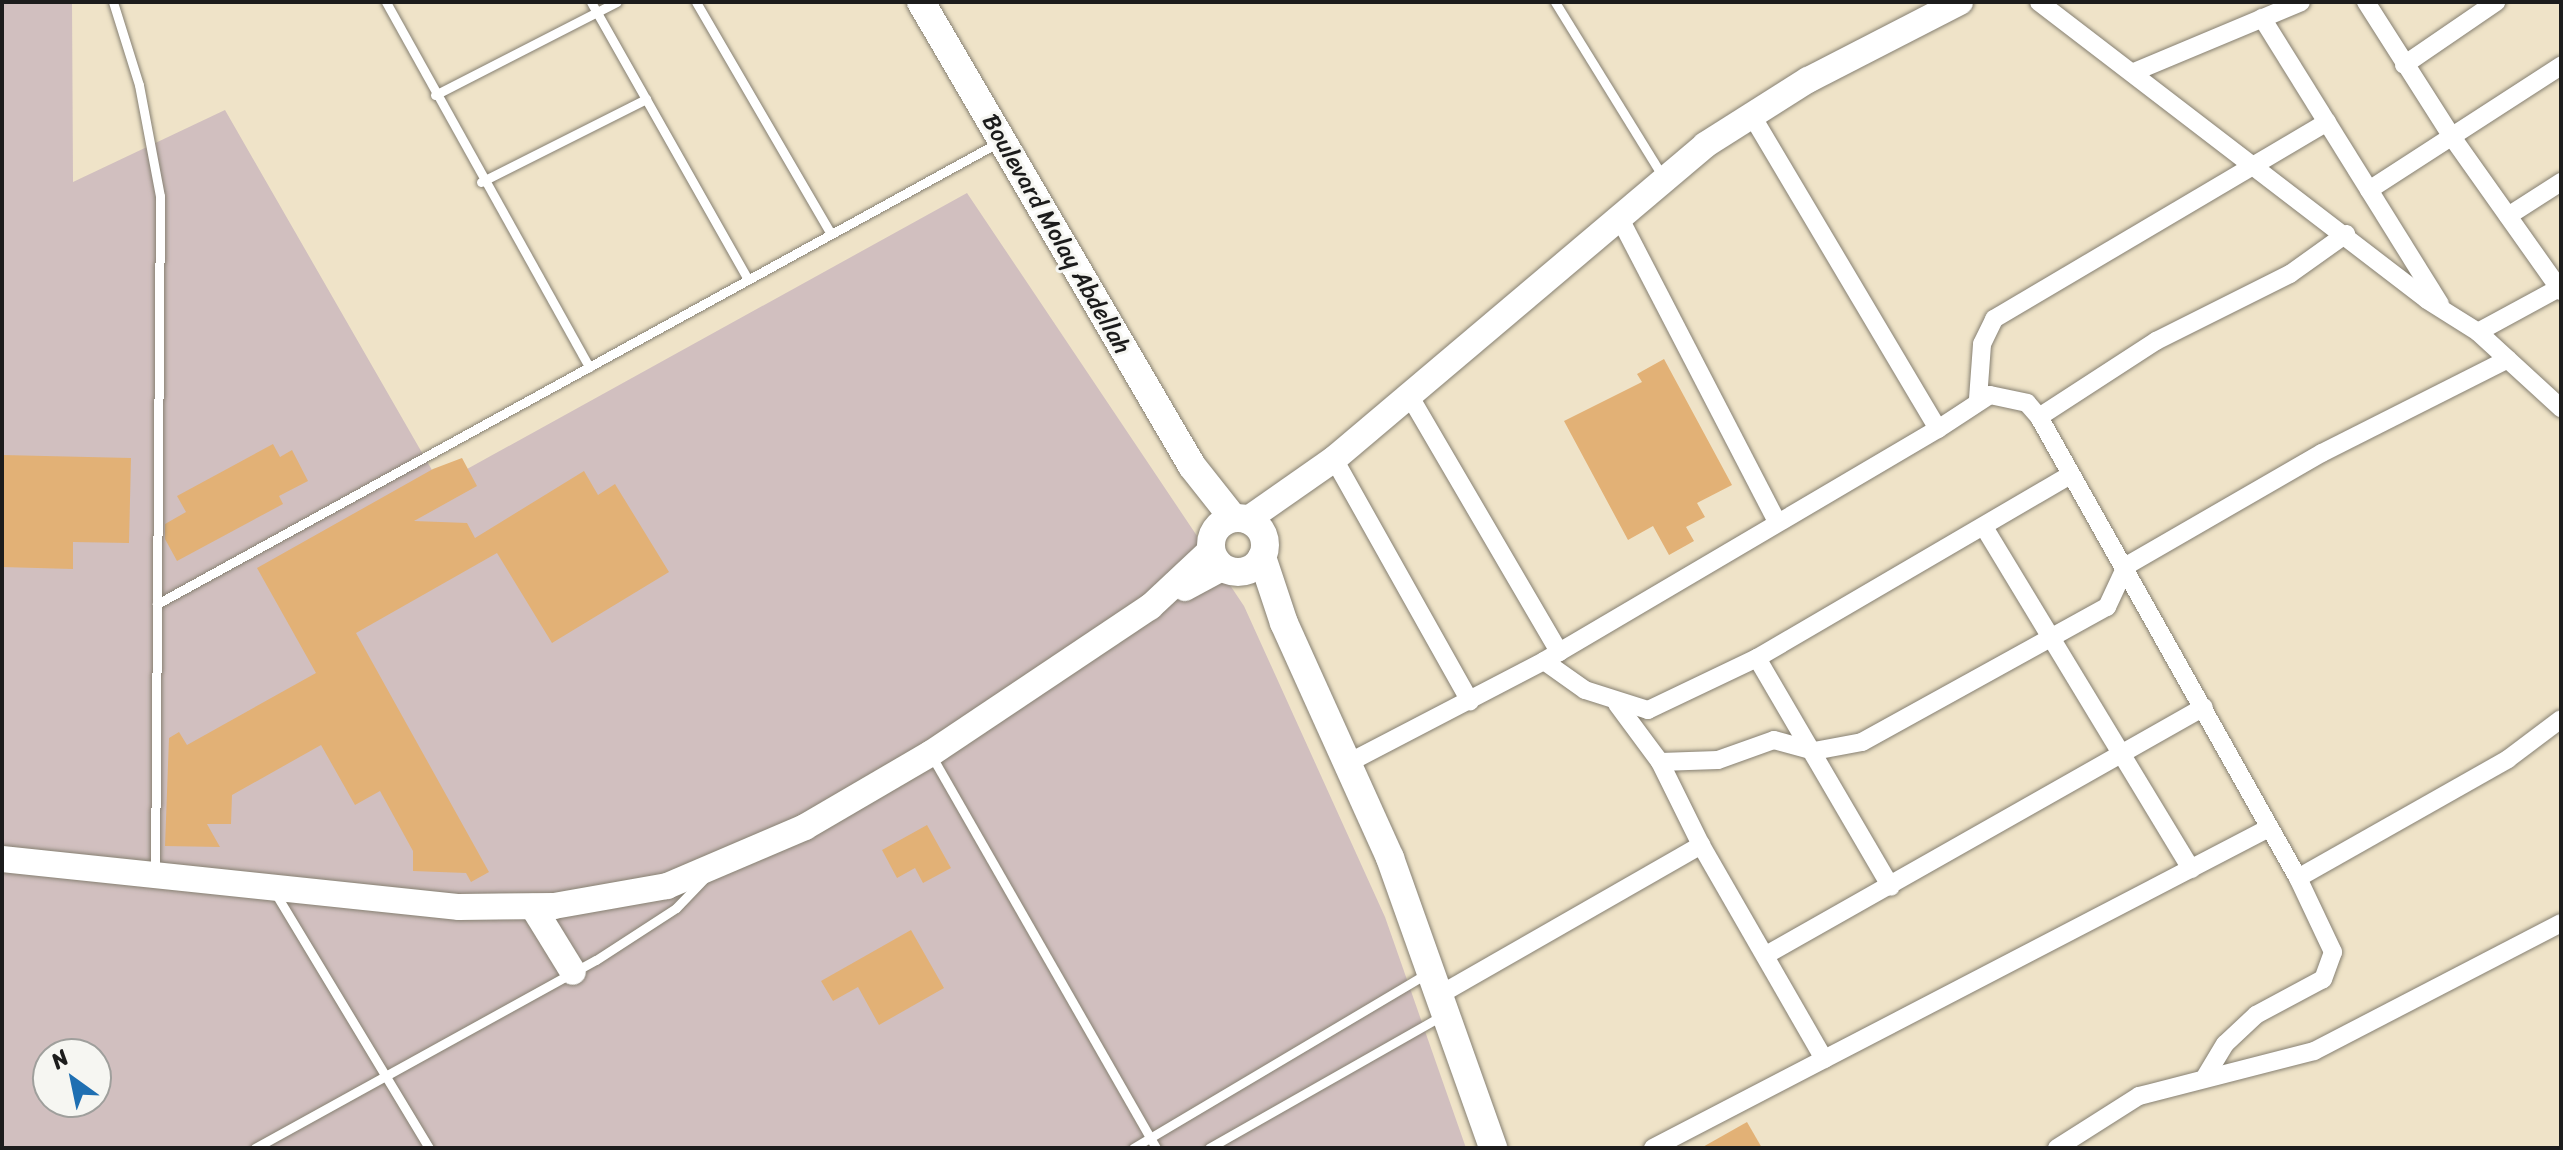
<!DOCTYPE html>
<style>
body{margin:0}
#map{position:relative;width:2563px;height:1150px;overflow:hidden;background:#efe3c8;font-family:Sriracha,sans-serif}
div>[style]{position:absolute}
[style*='--x']{left:calc(var(--x)*1px);top:calc(var(--y)*1px);width:calc(var(--w)*1px);rotate:calc(var(--a)*1deg)}
.industrial>*{inset:0;background:#d1bfbf}
.building>*{inset:0;background:#e2b176}
.roads{filter:drop-shadow(0 0 2px #868072) drop-shadow(0 0 2px #868072)}
.lane>*{height:9px;margin:-4.5px;padding:0 4.5px;transform-origin:4.5px;border-radius:4.5px;background:#fff}
.street>*{height:18px;margin:-9px;padding:0 9px;transform-origin:9px;border-radius:9px;background:#fff}
.secondary>*{height:26px;margin:-13px;padding:0 13px;transform-origin:13px;border-radius:13px;background:#fff}
.primary>*{height:28px;margin:-14px;padding:0 14px;transform-origin:14px;border-radius:14px;background:#fff}
.primary>.ring{margin:-14px;padding:0;box-sizing:content-box;background:none;border:28px solid #fff;border-radius:50%}
span{translate:-50% -50%;white-space:nowrap;text-align:center;line-height:1.15;-webkit-text-stroke:6px #f6f6f2;paint-order:stroke}
.street-label{font-size:24px;color:#1c1c1c}
.frame{position:absolute;inset:0;border:4px solid #1c1c1c;pointer-events:none}
.north{position:absolute;left:32px;top:1038px;width:80px;height:80px;box-sizing:border-box;background:#f6f6f2;border:2px solid #9f9f9c;border-radius:50%;rotate:327deg;font-size:22px;font-weight:700;line-height:32px;text-align:center;color:#1c1c1c}
.north::after{content:'';display:block;margin:auto;width:28px;height:36px;background:#1f6fb2;clip-path:polygon(50% 0,100% 100%,50% 72%,0 100%)}
</style>
<div id="map">
<div class="industrial">
<div style="clip-path:polygon(evenodd,2px 2px,72px 2px,73px 182px,225px 110px,440px 484px,967px 193px,1244px 606px,1385px 917px,1466px 1148px,2px 1148px,2px 2px,48px 1054px,96px 1054px,96px 1102px,48px 1102px,48px 1054px)"></div>
</div>
<div class="building">
<div style="clip-path:polygon(1664px 359px,1732px 485px,1697px 503px,1705px 517px,1686px 527px,1694px 541px,1669px 555px,1653px 526px,1628px 540px,1564px 421px,1642px 382px,1637px 374px)"></div>
<div style="clip-path:polygon(273px 444px,280px 457px,292px 450px,308px 481px,279px 496px,283px 504px,177px 561px,165px 539px,165px 524px,186px 512px,177px 496px)"></div>
<div style="clip-path:polygon(2px 455px,131px 458px,129px 543px,73px 542px,73px 569px,2px 567px)"></div>
<div style="clip-path:polygon(462px 458px,477px 486px,414px 521px,467px 523px,475px 538px,584px 471px,598px 495px,615px 484px,669px 572px,552px 643px,497px 553px,356px 633px,489px 872px,471px 882px,466px 873px,413px 871px,413px 851px,380px 791px,355px 805px,321px 745px,232px 795px,231px 824px,207px 824px,220px 847px,165px 846px,169px 738px,179px 732px,187px 745px,316px 673px,257px 568px,433px 469px)"></div>
<div style="clip-path:polygon(927px 825px,951px 868px,923px 883px,915px 868px,897px 878px,882px 850px)"></div>
<div style="clip-path:polygon(911px 930px,944px 988px,879px 1025px,858px 987px,833px 1001px,821px 981px)"></div>
<div style="clip-path:polygon(1747px 1122px,1762px 1148px,1701px 1148px)"></div>
</div>
<div class="roads">
<div class="lane">
<div style="--x:113;--y:2;--w:87;--a:72.6"></div>
<div style="--x:139;--y:85;--w:113;--a:79.3"></div>
<div style="--x:160;--y:196;--w:676;--a:90.42"></div>
<div style="--x:386;--y:2;--w:418;--a:60.9"></div>
<div style="--x:591;--y:2;--w:319;--a:60.5"></div>
<div style="--x:696;--y:2;--w:268;--a:59.8"></div>
<div style="--x:1555;--y:2;--w:206;--a:58.3"></div>
<div style="--x:435;--y:95;--w:204;--a:-27.1"></div>
<div style="--x:481;--y:182;--w:185;--a:-26.7"></div>
<div style="--x:157;--y:604;--w:960;--a:-28.75"></div>
<div style="--x:931;--y:755;--w:453;--a:60.2"></div>
<div style="--x:274;--y:891;--w:300;--a:58.9"></div>
<div style="--x:255;--y:1148;--w:389;--a:-28.9"></div>
<div style="--x:596;--y:960;--w:95;--a:-33"></div>
<div style="--x:676;--y:908;--w:40;--a:-46"></div>
<div style="--x:1133;--y:1148;--w:341;--a:-30.7"></div>
<div style="--x:1209;--y:1148;--w:267;--a:-29.6"></div>
</div>
<div class="street">
<div style="--x:2039;--y:2;--w:489;--a:37.5"></div>
<div style="--x:2427;--y:300;--w:60;--a:32.1"></div>
<div style="--x:2478;--y:332;--w:113;--a:42.5"></div>
<div style="--x:2366;--y:2;--w:160;--a:57.5"></div>
<div style="--x:2452;--y:137;--w:189;--a:54.7"></div>
<div style="--x:2262;--y:18;--w:337;--a:58.1"></div>
<div style="--x:2404;--y:65;--w:112;--a:-34.4"></div>
<div style="--x:2134;--y:72;--w:181;--a:-22.7"></div>
<div style="--x:2369;--y:190;--w:229;--a:-32.9"></div>
<div style="--x:1618;--y:215;--w:346;--a:62.6"></div>
<div style="--x:2508;--y:216;--w:63;--a:-32.7"></div>
<div style="--x:2478;--y:332;--w:94;--a:-28.5"></div>
<div style="--x:1409;--y:395;--w:298;--a:59.7"></div>
<div style="--x:1978;--y:399;--w:55;--a:-85.8"></div>
<div style="--x:1982;--y:344;--w:28;--a:-64"></div>
<div style="--x:1994;--y:319;--w:387;--a:-30.6"></div>
<div style="--x:2039;--y:417;--w:140;--a:-33"></div>
<div style="--x:2156;--y:341;--w:150;--a:-26.6"></div>
<div style="--x:2290;--y:274;--w:69;--a:-35.5"></div>
<div style="--x:1938;--y:429;--w:62;--a:-33.2"></div>
<div style="--x:1990;--y:395;--w:38;--a:12"></div>
<div style="--x:2027;--y:403;--w:18;--a:49"></div>
<div style="--x:2039;--y:417;--w:529;--a:60.67"></div>
<div style="--x:2298;--y:878;--w:82;--a:64.7"></div>
<div style="--x:2333;--y:952;--w:29;--a:110"></div>
<div style="--x:2323;--y:979;--w:76;--a:151.8"></div>
<div style="--x:2256;--y:1015;--w:42;--a:136.9"></div>
<div style="--x:2225;--y:1044;--w:37;--a:121"></div>
<div style="--x:1334;--y:459;--w:278;--a:60.7"></div>
<div style="--x:1984;--y:527;--w:400;--a:58.8"></div>
<div style="--x:1757;--y:658;--w:265;--a:59.7"></div>
<div style="--x:1544;--y:661;--w:50;--a:35.3"></div>
<div style="--x:1585;--y:690;--w:66;--a:17.6"></div>
<div style="--x:1648;--y:710;--w:121;--a:-25.5"></div>
<div style="--x:1757;--y:658;--w:361;--a:-30.3"></div>
<div style="--x:1617;--y:704;--w:72;--a:53.4"></div>
<div style="--x:1660;--y:762;--w:93;--a:63.7"></div>
<div style="--x:1701;--y:845;--w:247;--a:60.1"></div>
<div style="--x:1350;--y:762;--w:219;--a:-27.5"></div>
<div style="--x:1544;--y:661;--w:457;--a:-30.5"></div>
<div style="--x:1938;--y:429;--w:366;--a:-120.7"></div>
<div style="--x:1660;--y:762;--w:58;--a:-2"></div>
<div style="--x:1718;--y:760;--w:59;--a:-19.7"></div>
<div style="--x:1774;--y:740;--w:41;--a:15.4"></div>
<div style="--x:1814;--y:751;--w:49;--a:-10.6"></div>
<div style="--x:1862;--y:742;--w:280;--a:-28.9"></div>
<div style="--x:2107;--y:607;--w:45;--a:-65.1"></div>
<div style="--x:2126;--y:566;--w:226;--a:-30"></div>
<div style="--x:2322;--y:453;--w:208;--a:-26.8"></div>
<div style="--x:2298;--y:878;--w:241;--a:-29.5"></div>
<div style="--x:2508;--y:759;--w:66;--a:-37"></div>
<div style="--x:1766;--y:955;--w:503;--a:-29.52"></div>
<div style="--x:1441;--y:994;--w:300;--a:-29.8"></div>
<div style="--x:1653;--y:1148;--w:694;--a:-27.45"></div>
<div style="--x:2057;--y:1148;--w:97;--a:-32.4"></div>
<div style="--x:2139;--y:1096;--w:181;--a:-14.4"></div>
<div style="--x:2314;--y:1051;--w:278;--a:-27.4"></div>
</div>
<div class="secondary">
<div style="--x:1247;--y:520;--w:106;--a:-35"></div>
<div style="--x:1334;--y:459;--w:486;--a:-40.2"></div>
<div style="--x:1705;--y:145;--w:122;--a:-32.3"></div>
<div style="--x:1808;--y:80;--w:171;--a:-27.2"></div>
<div style="--x:1185;--y:588;--w:42;--a:-28.4"></div>
<div style="--x:2;--y:859;--w:460;--a:6"></div>
<div style="--x:459;--y:907;--w:95;--a:-0.6"></div>
<div style="--x:554;--y:906;--w:115;--a:-10"></div>
<div style="--x:667;--y:886;--w:150;--a:-23.1"></div>
<div style="--x:805;--y:827;--w:145;--a:-30.3"></div>
<div style="--x:930;--y:754;--w:265;--a:-33.8"></div>
<div style="--x:1150;--y:607;--w:83;--a:-43.1"></div>
<div style="--x:533;--y:907;--w:76;--a:58.4"></div>
</div>
<div class="primary">
<div style="--x:921;--y:2;--w:537;--a:59.71"></div>
<div style="--x:1192;--y:466;--w:66;--a:51.7"></div>
<div class="ring" style="left:1211px;top:518px;width:26px;height:26px"></div>
<div style="--x:1262;--y:557;--w:70;--a:71.6"></div>
<div style="--x:1284;--y:623;--w:258;--a:65.7"></div>
<div style="--x:1390;--y:858;--w:308;--a:70.4"></div>
</div>
</div>
<div class="street-label">
<span style="left:1056px;top:234px;rotate:60deg">Boulevard Molay Abdellah</span>
</div>
<div class="frame"></div>
<div class="north">N</div>
</div>
